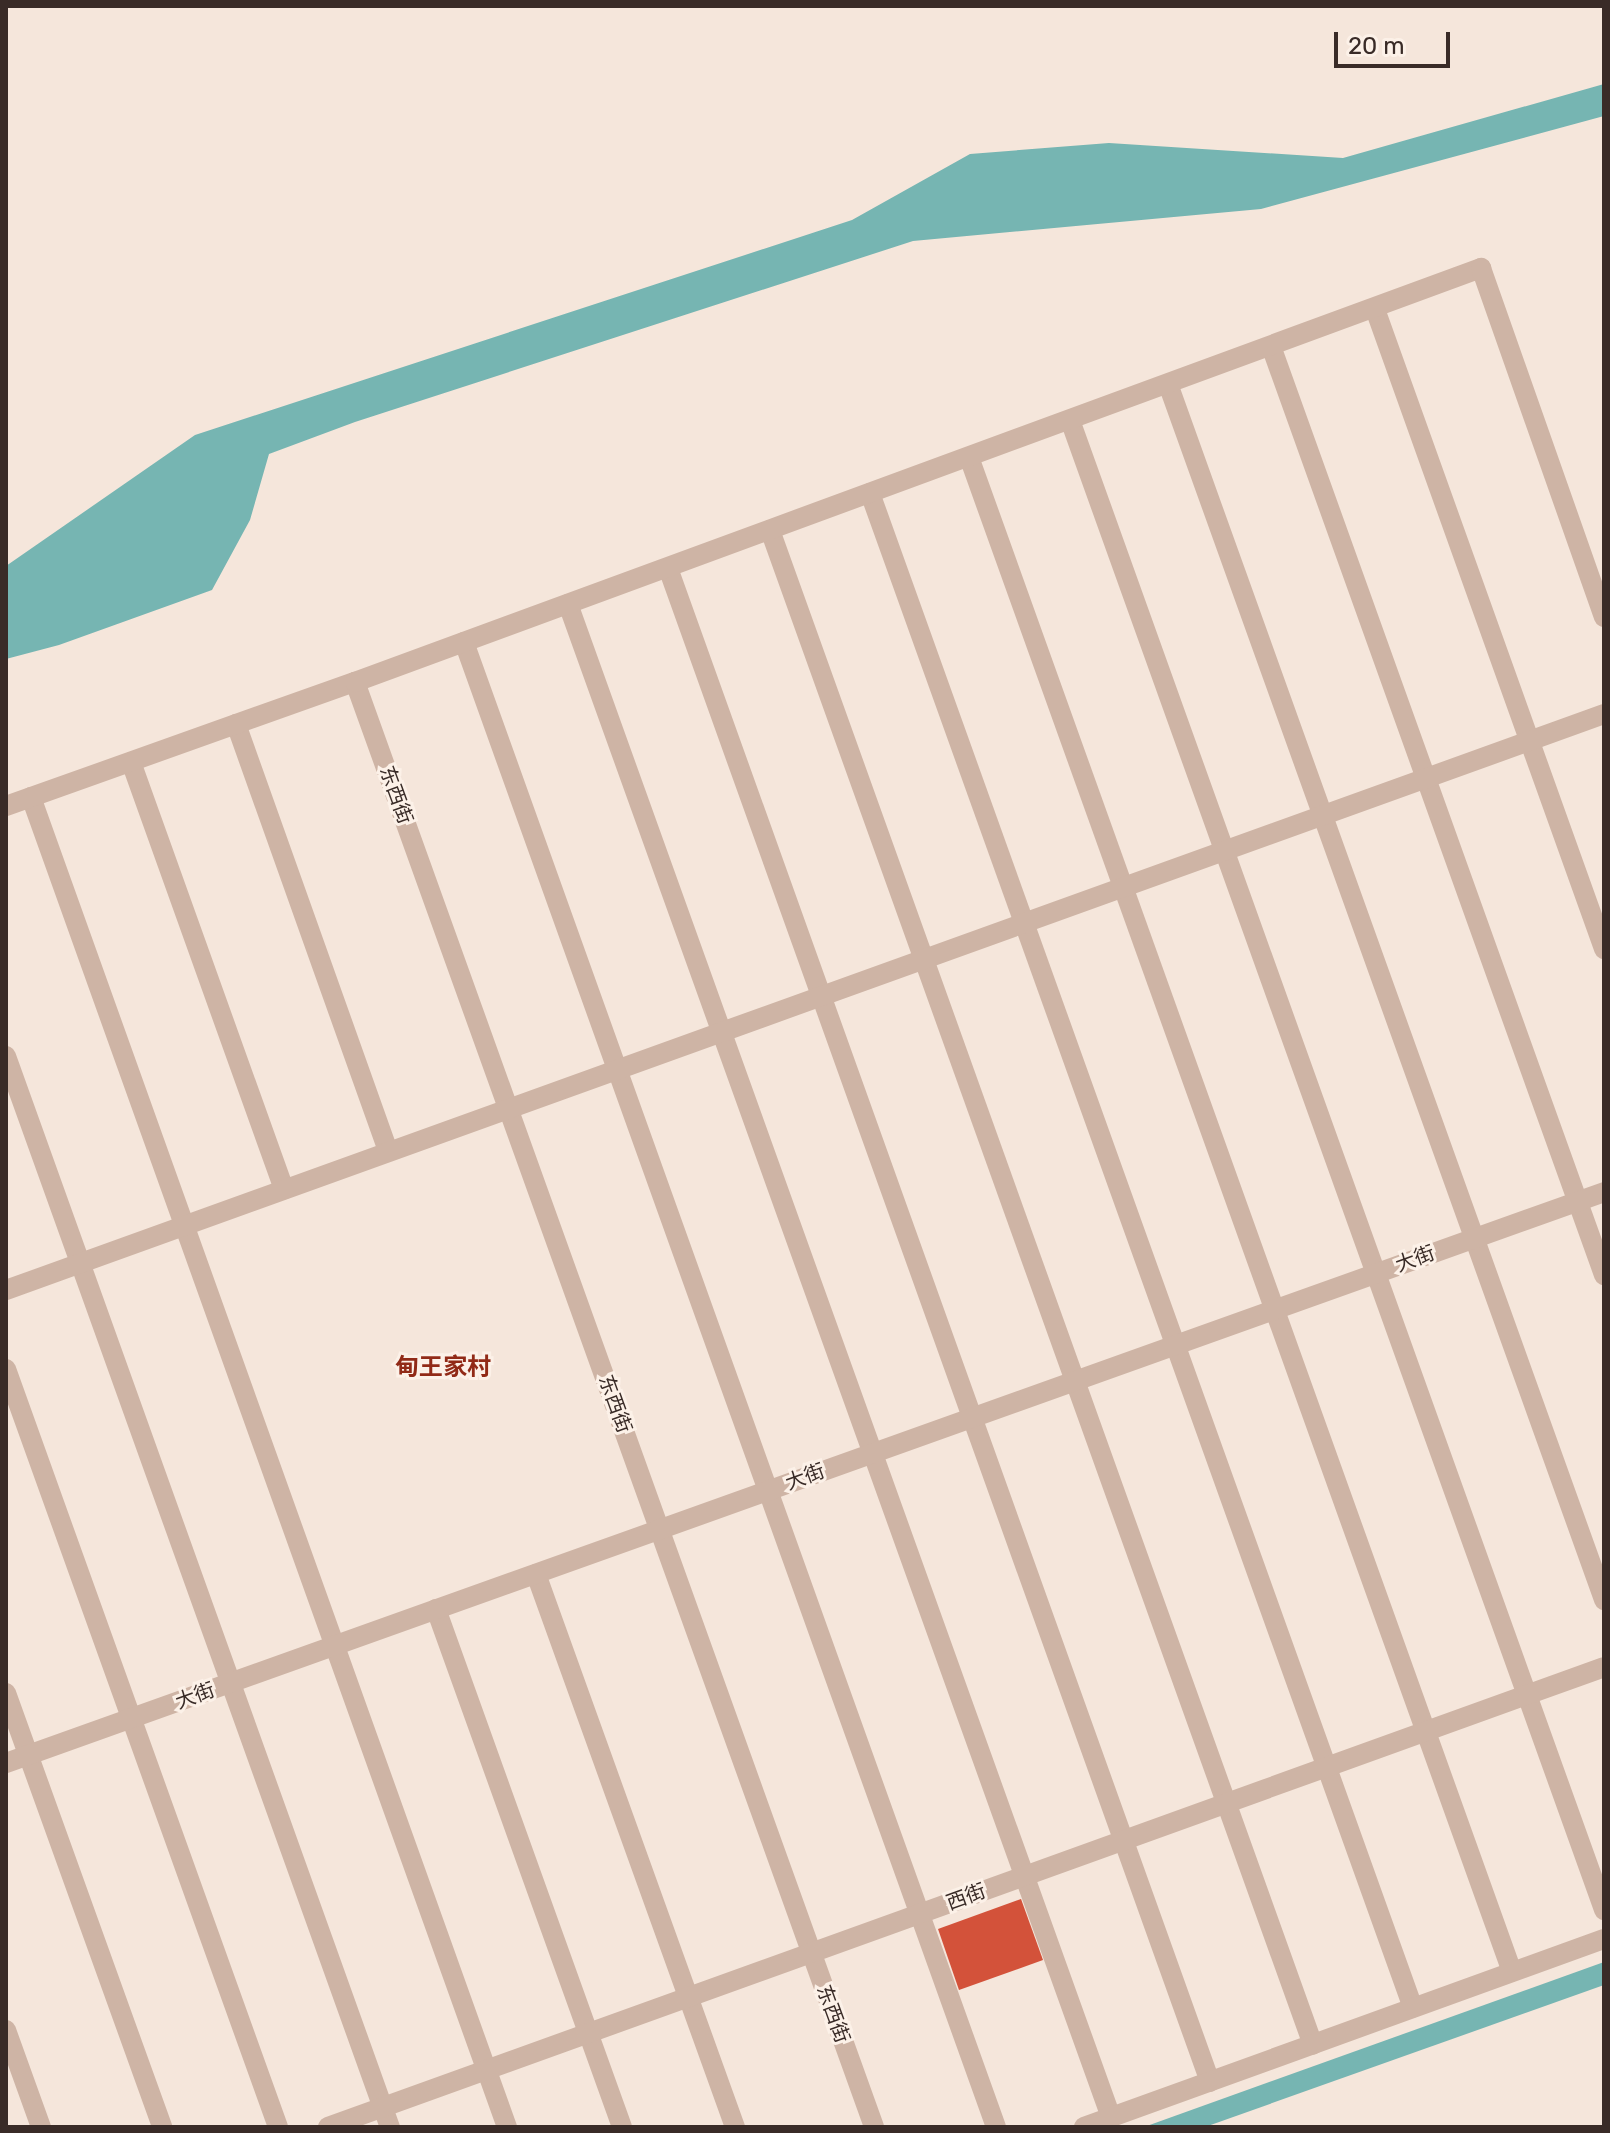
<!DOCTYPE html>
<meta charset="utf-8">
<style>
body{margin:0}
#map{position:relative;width:1610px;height:2133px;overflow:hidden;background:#f5e6db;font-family:Rubik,"Noto Sans SC",sans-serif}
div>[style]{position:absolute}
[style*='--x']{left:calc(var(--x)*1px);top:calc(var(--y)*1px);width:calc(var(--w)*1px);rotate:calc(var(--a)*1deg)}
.water>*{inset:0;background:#76b5b2}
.building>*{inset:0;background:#d3523a}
.minor>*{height:20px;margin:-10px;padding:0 10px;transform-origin:10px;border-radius:10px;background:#ceb4a5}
.tertiary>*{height:20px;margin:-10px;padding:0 10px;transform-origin:10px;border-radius:10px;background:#ceb4a5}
span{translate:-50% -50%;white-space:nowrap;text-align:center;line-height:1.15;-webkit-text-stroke:6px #fcf1e8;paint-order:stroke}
.street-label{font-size:20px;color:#392b27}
.quarter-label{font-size:24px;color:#912a17;font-weight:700}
.frame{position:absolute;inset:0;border:8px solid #392b27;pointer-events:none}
.scale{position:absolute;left:1334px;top:32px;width:116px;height:36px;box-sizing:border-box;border:4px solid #392b27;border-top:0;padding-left:10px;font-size:24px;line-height:28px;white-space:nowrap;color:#392b27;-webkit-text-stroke:6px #fcf1e8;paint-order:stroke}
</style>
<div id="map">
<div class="water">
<div style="clip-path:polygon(1604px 84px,1604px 116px,1261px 209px,913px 241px,355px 422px,269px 454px,250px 520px,212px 590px,59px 645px,6px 659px,6px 566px,195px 435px,852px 220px,970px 154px,1109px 143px,1343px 158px)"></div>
<div style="clip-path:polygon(1604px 1962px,1604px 1985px,1205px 2127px,1144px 2127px)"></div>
</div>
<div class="building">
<div style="clip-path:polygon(1021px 1899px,1043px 1960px,959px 1990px,938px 1929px)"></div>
</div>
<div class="minor">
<div style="--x:1375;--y:309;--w:680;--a:70.31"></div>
<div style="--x:1271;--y:346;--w:987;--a:70.28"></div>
<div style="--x:1168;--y:384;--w:1292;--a:70.27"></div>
<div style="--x:1070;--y:420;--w:1583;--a:70.28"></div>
<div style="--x:969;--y:457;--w:1609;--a:70.28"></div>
<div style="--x:870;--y:493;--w:1609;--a:70.28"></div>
<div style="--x:770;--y:530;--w:1609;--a:70.28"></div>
<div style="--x:668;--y:568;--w:1608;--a:70.3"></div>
<div style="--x:568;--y:604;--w:1607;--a:70.26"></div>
<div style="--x:464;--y:642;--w:1577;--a:70.29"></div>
<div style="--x:355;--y:682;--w:1535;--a:70.24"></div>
<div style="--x:236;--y:724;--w:453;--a:70.4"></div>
<div style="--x:131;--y:762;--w:454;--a:70.3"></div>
<div style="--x:31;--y:797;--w:1413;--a:70.31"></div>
<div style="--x:6;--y:806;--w:370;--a:-19.6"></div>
<div style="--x:355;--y:682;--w:1200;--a:-20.19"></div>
<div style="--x:1481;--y:268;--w:370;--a:70.6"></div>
<div style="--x:6;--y:1056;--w:1138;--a:70.28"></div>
<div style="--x:6;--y:1369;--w:805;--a:70.26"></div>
<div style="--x:536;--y:1574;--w:588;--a:70.21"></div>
<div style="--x:436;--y:1609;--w:550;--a:70.25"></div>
<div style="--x:6;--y:1693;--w:461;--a:70.2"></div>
<div style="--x:6;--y:1763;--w:1697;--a:-19.66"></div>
<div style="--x:6;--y:2030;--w:103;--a:70.2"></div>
<div style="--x:328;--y:2127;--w:1356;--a:-19.82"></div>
<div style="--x:1084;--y:2127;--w:553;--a:-19.88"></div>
</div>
<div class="tertiary">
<div style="--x:6;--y:1290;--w:1699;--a:-19.82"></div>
</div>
<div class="street-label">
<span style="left:396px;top:795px;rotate:70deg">东西街</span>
<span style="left:1415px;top:1259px;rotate:-20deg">大街</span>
<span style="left:615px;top:1404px;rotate:70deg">东西街</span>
<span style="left:805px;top:1477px;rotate:-20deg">大街</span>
<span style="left:195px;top:1696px;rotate:-20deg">大街</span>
<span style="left:966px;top:1897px;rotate:-20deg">西街</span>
<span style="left:833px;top:2014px;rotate:70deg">东西街</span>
</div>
<div class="quarter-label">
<span style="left:443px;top:1368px">甸王家村</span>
</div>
<div class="frame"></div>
<div class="scale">20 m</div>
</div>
